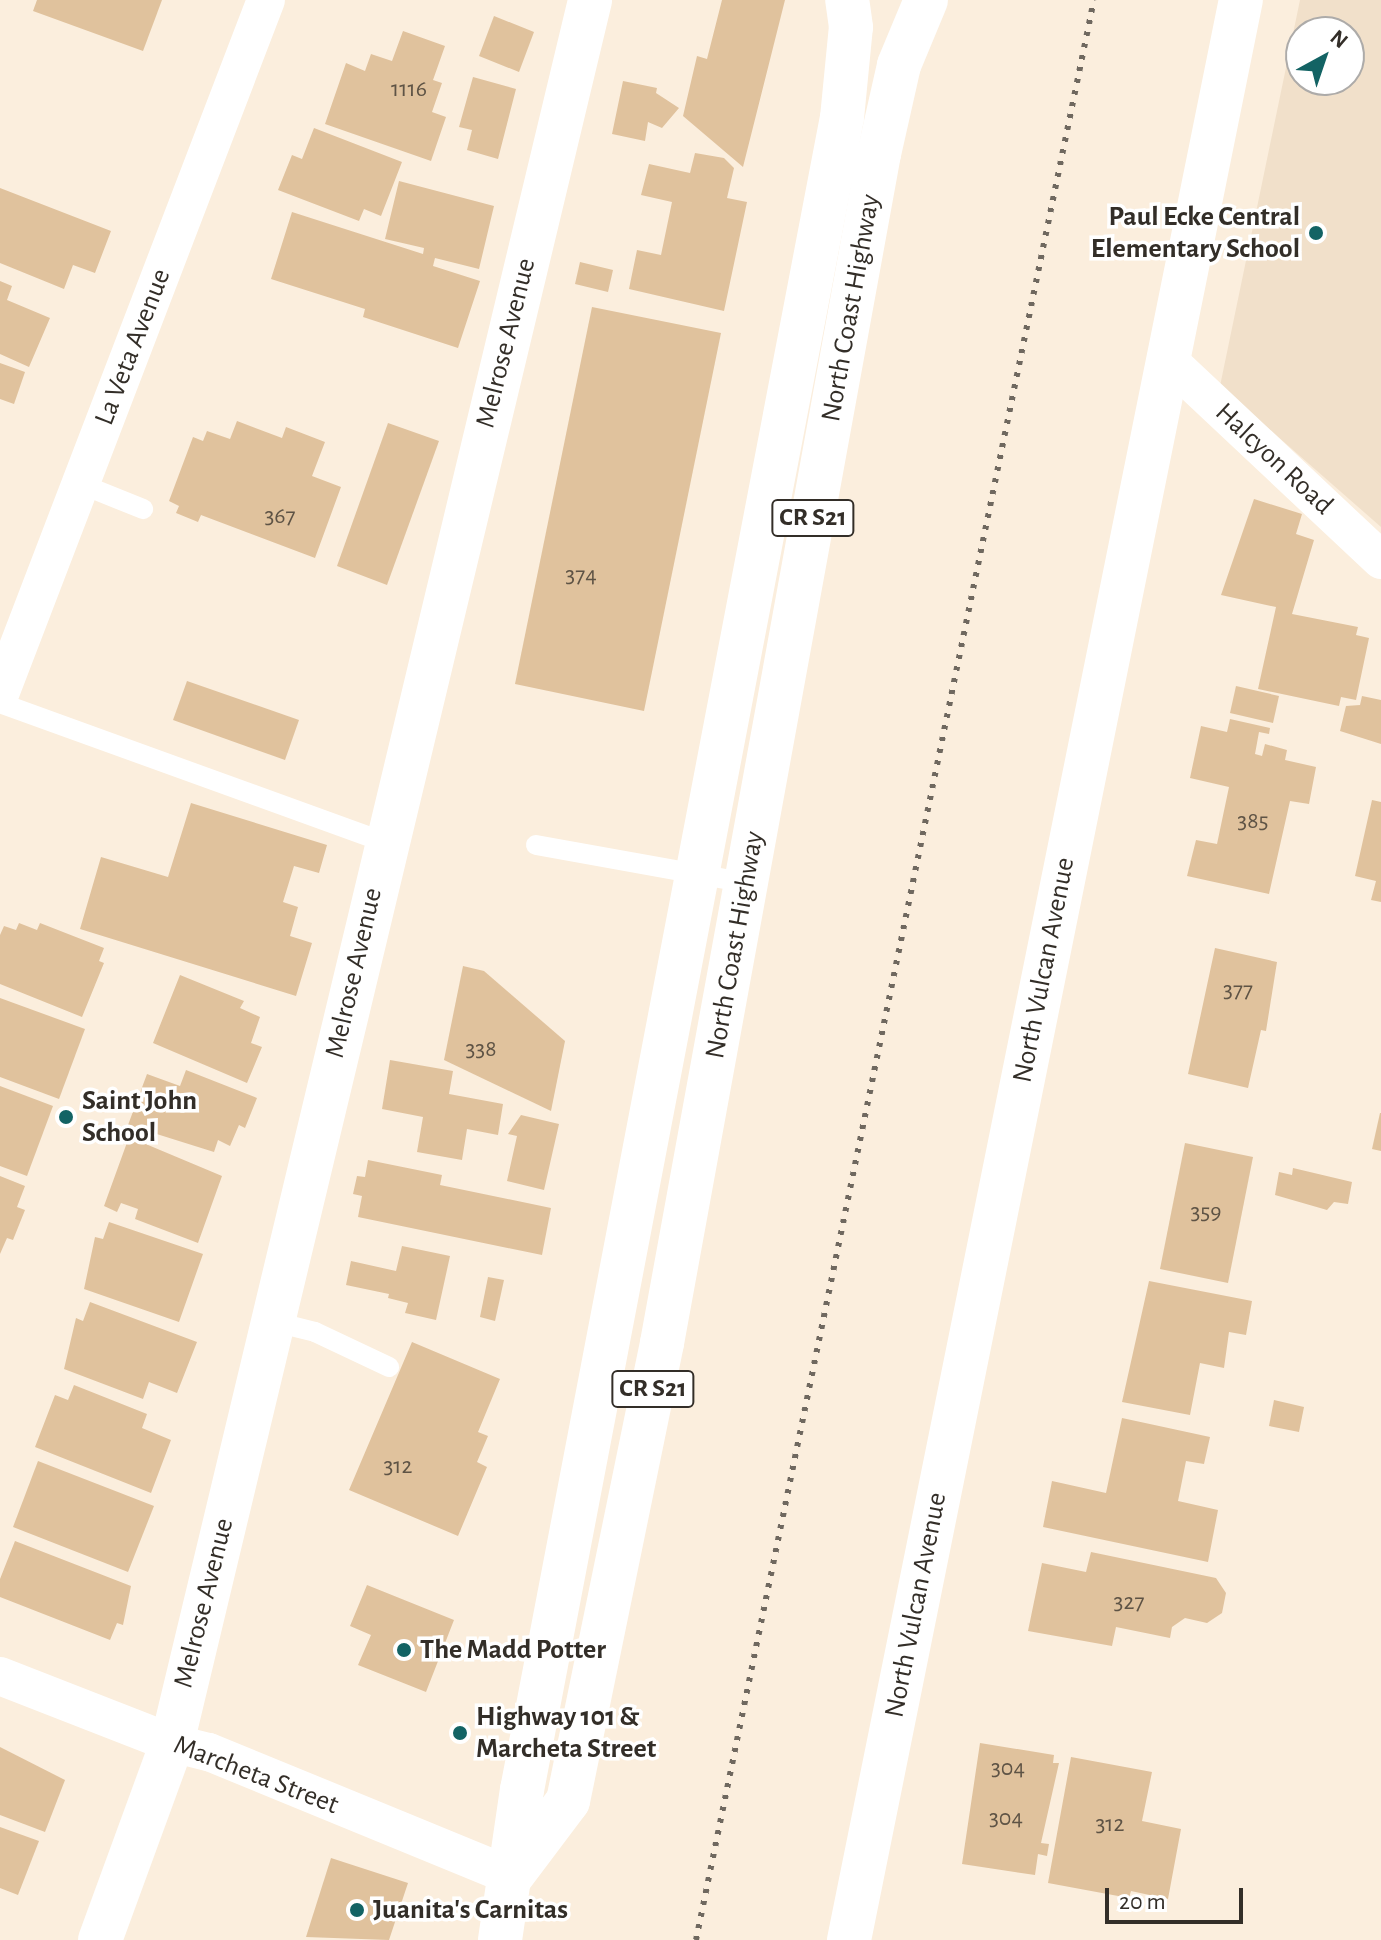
<!DOCTYPE html>
<style>
body{margin:0}
#map{position:relative;width:1381px;height:1940px;overflow:hidden;background:#fbeedd;font-family:"Alegreya Sans",sans-serif}
div>[style]{position:absolute}
[style*='--x']{left:calc(var(--x)*1px);top:calc(var(--y)*1px);width:calc(var(--w)*1px);rotate:calc(var(--a)*1deg)}
.built>*{inset:0;background:#f1e0ca}
.building>*{inset:0;background:#e0c29d}
.service>*{height:20px;margin:-10px;padding:0 10px;transform-origin:10px;border-radius:10px;background:#fff}
.minor>*{height:38px;margin:-19px;padding:0 19px;transform-origin:19px;border-radius:19px;background:#fff}
.tertiary>*{height:44px;margin:-22px;padding:0 22px;transform-origin:22px;border-radius:22px;background:#fff}
.secondary>*{height:44px;margin:-22px;padding:0 22px;transform-origin:22px;border-radius:22px;background:#fff}
.primary>*{height:44px;margin:-22px;padding:0 22px;transform-origin:22px;border-radius:22px;background:#fff}
.rail>*{height:6px;margin-top:-3px;transform-origin:0;background:repeating-linear-gradient(90deg,#6f685f 0 4px,transparent 0 12px)}
.dots>*{width:22px;height:22px;translate:-50% -50%;box-sizing:border-box;border:4px solid #fff;border-radius:50%}
span{translate:-50% -50%;white-space:nowrap;text-align:center;line-height:1.15;-webkit-text-stroke:7px #fff;paint-order:stroke}
.number-label{font-size:24px;color:#5e5345}
.number-label span{-webkit-text-stroke-width:0}
.shield-label span{padding:2px 6px;background:#fff;border:2px solid;border-radius:6px;-webkit-text-stroke-width:0}
.shield-label{font-size:26px;color:#332e28;font-weight:700}
.poi-label{font-size:28px;color:#332e28;font-weight:700}
.right{translate:-100% -50%;text-align:right}
.left{translate:0 -50%;text-align:left}
.street-label{font-size:28px;color:#332e28}
.north{position:absolute;left:1285px;top:16px;width:80px;height:80px;box-sizing:border-box;background:#fff;border:2px solid #adaba9;border-radius:50%;rotate:40deg;font-size:22px;font-weight:700;line-height:32px;text-align:center;color:#332e28}
.north::after{content:'';display:block;margin:auto;width:28px;height:36px;background:#136364;clip-path:polygon(50% 0,100% 100%,50% 72%,0 100%)}
.scale{position:absolute;left:1105px;top:1888px;width:138px;height:36px;box-sizing:border-box;border:4px solid #332e28;border-top:0;padding-left:10px;font-size:24px;line-height:28px;white-space:nowrap;color:#332e28;-webkit-text-stroke:6px #fff;paint-order:stroke}
</style>
<div id="map">
<div class="built">
<div style="clip-path:polygon(evenodd,1300px 0,1381px 0,1381px 527px,1220px 386px,1300px 0,1301px 32px,1349px 32px,1349px 80px,1301px 80px,1301px 32px)"></div>
</div>
<div class="building">
<div style="clip-path:polygon(37px 0,162px 0,143px 51px,33px 11px)"></div>
<div style="clip-path:polygon(722px 0,785px 0,743px 167px,683px 116px,697px 56px,707px 59px)"></div>
<div style="clip-path:polygon(494px 16px,534px 32px,519px 72px,479px 56px)"></div>
<div style="clip-path:polygon(403px 31px,445px 46px,433px 80px,442px 83px,432px 112px,446px 117px,431px 161px,325px 124px,346px 63px,365px 71px,371px 54px,392px 61px)"></div>
<div style="clip-path:polygon(473px 77px,516px 89px,498px 159px,467px 150px,472px 130px,459px 127px)"></div>
<div style="clip-path:polygon(623px 81px,657px 88px,656px 93px,679px 108px,662px 128px,648px 122px,645px 141px,612px 134px)"></div>
<div style="clip-path:polygon(314px 128px,402px 162px,381px 216px,364px 209px,359px 221px,278px 190px,292px 155px,302px 159px)"></div>
<div style="clip-path:polygon(695px 153px,724px 158px,734px 168px,727px 198px,747px 202px,724px 311px,629px 289px,637px 250px,661px 255px,672px 202px,641px 195px,649px 164px,690px 173px)"></div>
<div style="clip-path:polygon(399px 181px,494px 206px,479px 269px,435px 258px,433px 266px,480px 281px,458px 348px,363px 317px,365px 309px,271px 279px,292px 212px,423px 254px,424px 248px,385px 239px)"></div>
<div style="clip-path:polygon(0 188px,111px 231px,95px 273px,73px 265px,64px 289px,0 263px)"></div>
<div style="clip-path:polygon(580px 262px,613px 270px,608px 292px,575px 284px)"></div>
<div style="clip-path:polygon(0 281px,12px 286px,7px 300px,50px 318px,29px 367px,0 354px)"></div>
<div style="clip-path:polygon(592px 307px,721px 333px,644px 711px,515px 684px)"></div>
<div style="clip-path:polygon(0 363px,25px 372px,14px 404px,0 399px)"></div>
<div style="clip-path:polygon(237px 421px,282px 438px,286px 427px,325px 442px,312px 476px,341px 487px,315px 558px,201px 515px,198px 522px,176px 513px,179px 506px,169px 501px,193px 437px,203px 441px,207px 431px,230px 439px)"></div>
<div style="clip-path:polygon(388px 423px,439px 441px,387px 585px,337px 566px)"></div>
<div style="clip-path:polygon(1254px 499px,1302px 514px,1296px 534px,1314px 540px,1292px 614px,1358px 627px,1356px 635px,1369px 638px,1356px 700px,1341px 697px,1339px 706px,1258px 689px,1276px 607px,1221px 595px)"></div>
<div style="clip-path:polygon(187px 681px,299px 720px,285px 760px,173px 720px)"></div>
<div style="clip-path:polygon(1236px 686px,1279px 696px,1273px 723px,1230px 713px)"></div>
<div style="clip-path:polygon(1362px 696px,1381px 700px,1381px 744px,1340px 731px,1346px 706px,1360px 705px)"></div>
<div style="clip-path:polygon(1230px 719px,1270px 728px,1269px 734px,1259px 732px,1255px 754px,1262px 756px,1265px 744px,1287px 750px,1285px 760px,1316px 767px,1309px 804px,1290px 801px,1269px 894px,1187px 876px,1196px 840px,1217px 844px,1229px 787px,1190px 778px,1201px 726px,1227px 732px)"></div>
<div style="clip-path:polygon(1372px 800px,1381px 802px,1381px 902px,1371px 900px,1376px 881px,1355px 876px)"></div>
<div style="clip-path:polygon(191px 803px,327px 845px,319px 873px,294px 866px,283px 902px,298px 907px,290px 936px,312px 943px,296px 996px,80px 929px,101px 857px,168px 877px)"></div>
<div style="clip-path:polygon(19px 923px,37px 930px,40px 923px,104px 948px,99px 961px,104px 963px,82px 1017px,0 984px,0 935px,4px 926px,16px 930px)"></div>
<div style="clip-path:polygon(1215px 948px,1277px 962px,1266px 1031px,1261px 1030px,1248px 1088px,1188px 1074px)"></div>
<div style="clip-path:polygon(463px 966px,484px 971px,565px 1041px,551px 1111px,444px 1060px)"></div>
<div style="clip-path:polygon(180px 975px,244px 1001px,240px 1008px,260px 1017px,251px 1043px,262px 1047px,247px 1083px,153px 1043px)"></div>
<div style="clip-path:polygon(0 998px,85px 1029px,59px 1099px,0 1077px)"></div>
<div style="clip-path:polygon(390px 1060px,453px 1071px,449px 1094px,503px 1104px,498px 1135px,467px 1129px,462px 1160px,417px 1152px,423px 1117px,382px 1109px)"></div>
<div style="clip-path:polygon(186px 1070px,257px 1098px,245px 1128px,239px 1125px,230px 1146px,218px 1140px,214px 1152px,128px 1125px,147px 1074px,180px 1086px)"></div>
<div style="clip-path:polygon(0 1086px,53px 1106px,27px 1176px,0 1166px)"></div>
<div style="clip-path:polygon(1380px 1113px,1381px 1113px,1381px 1151px,1372px 1149px)"></div>
<div style="clip-path:polygon(521px 1115px,559px 1124px,544px 1190px,507px 1181px,517px 1136px,508px 1134px)"></div>
<div style="clip-path:polygon(129px 1137px,222px 1176px,198px 1243px,135px 1219px,138px 1209px,121px 1203px,117px 1212px,104px 1206px)"></div>
<div style="clip-path:polygon(1185px 1143px,1253px 1157px,1228px 1283px,1160px 1269px)"></div>
<div style="clip-path:polygon(368px 1160px,442px 1175px,440px 1185px,551px 1208px,542px 1255px,358px 1217px,362px 1196px,353px 1194px,357px 1176px,365px 1177px)"></div>
<div style="clip-path:polygon(1293px 1168px,1352px 1182px,1348px 1204px,1334px 1202px,1327px 1210px,1275px 1195px,1279px 1172px,1292px 1175px)"></div>
<div style="clip-path:polygon(0 1176px,25px 1186px,17px 1207px,25px 1210px,13px 1240px,7px 1238px,0 1254px)"></div>
<div style="clip-path:polygon(109px 1222px,203px 1254px,179px 1322px,84px 1289px,95px 1237px,103px 1239px)"></div>
<div style="clip-path:polygon(402px 1246px,450px 1256px,436px 1320px,405px 1313px,408px 1303px,388px 1298px,389px 1294px,346px 1285px,351px 1261px,396px 1271px)"></div>
<div style="clip-path:polygon(488px 1277px,504px 1280px,495px 1321px,480px 1317px)"></div>
<div style="clip-path:polygon(1149px 1281px,1252px 1301px,1246px 1335px,1229px 1332px,1224px 1368px,1200px 1363px,1190px 1415px,1122px 1402px)"></div>
<div style="clip-path:polygon(90px 1302px,197px 1342px,177px 1393px,149px 1382px,143px 1399px,64px 1369px,76px 1318px,83px 1321px)"></div>
<div style="clip-path:polygon(412px 1342px,500px 1379px,478px 1432px,488px 1436px,477px 1462px,487px 1467px,458px 1536px,349px 1490px)"></div>
<div style="clip-path:polygon(74px 1385px,147px 1414px,142px 1428px,171px 1440px,151px 1493px,35px 1447px,55px 1395px,68px 1400px)"></div>
<div style="clip-path:polygon(1274px 1400px,1304px 1407px,1299px 1432px,1269px 1426px)"></div>
<div style="clip-path:polygon(1122px 1418px,1210px 1437px,1204px 1464px,1186px 1461px,1178px 1501px,1218px 1510px,1208px 1562px,1043px 1527px,1052px 1481px,1106px 1493px)"></div>
<div style="clip-path:polygon(38px 1461px,154px 1506px,128px 1572px,13px 1527px)"></div>
<div style="clip-path:polygon(15px 1541px,131px 1586px,123px 1625px,117px 1623px,110px 1640px,0 1597px,0 1579px)"></div>
<div style="clip-path:polygon(1091px 1552px,1216px 1578px,1226px 1593px,1222px 1613px,1207px 1623px,1185px 1618px,1172px 1627px,1170px 1638px,1116px 1627px,1112px 1646px,1028px 1631px,1042px 1563px,1086px 1572px)"></div>
<div style="clip-path:polygon(367px 1585px,454px 1620px,426px 1692px,358px 1665px,371px 1635px,350px 1626px)"></div>
<div style="clip-path:polygon(980px 1743px,1054px 1755px,1053px 1763px,1059px 1763px,1041px 1843px,1049px 1844px,1047px 1856px,1038px 1854px,1035px 1875px,962px 1864px)"></div>
<div style="clip-path:polygon(0 1747px,65px 1780px,45px 1832px,0 1815px)"></div>
<div style="clip-path:polygon(1071px 1757px,1152px 1772px,1142px 1821px,1181px 1829px,1168px 1899px,1131px 1891px,1129px 1898px,1048px 1883px)"></div>
<div style="clip-path:polygon(0 1827px,39px 1841px,18px 1895px,0 1888px)"></div>
<div style="clip-path:polygon(331px 1858px,408px 1883px,389px 1940px,306px 1937px)"></div>
</div>
<div class="service">
<div style="--x:81;--y:484;--w:67;--a:22"></div>
<div style="--x:0;--y:703;--w:408;--a:19.9"></div>
<div style="--x:536;--y:845;--w:214;--a:10.2"></div>
<div style="--x:275;--y:1322;--w:41;--a:14"></div>
<div style="--x:315;--y:1332;--w:82;--a:25.3"></div>
</div>
<div class="minor">
<div style="--x:1166;--y:358;--w:295;--a:43.2"></div>
<div style="--x:0;--y:694;--w:743;--a:-69.03"></div>
<div style="--x:0;--y:1676;--w:185;--a:21.3"></div>
<div style="--x:172;--y:1743;--w:38;--a:14"></div>
<div style="--x:209;--y:1752;--w:327;--a:22.3"></div>
</div>
<div class="tertiary">
<div style="--x:100;--y:1940;--w:210;--a:-69.9"></div>
<div style="--x:172;--y:1743;--w:1792;--a:-76.51"></div>
</div>
<div class="secondary">
<div style="--x:849;--y:1940;--w:1979;--a:-78.58"></div>
</div>
<div class="primary">
<div style="--x:513;--y:1874;--w:91;--a:-53"></div>
<div style="--x:568;--y:1801;--w:468;--a:-78.4"></div>
<div style="--x:662;--y:1343;--w:1209;--a:-79.66"></div>
<div style="--x:879;--y:154;--w:91;--a:-77.3"></div>
<div style="--x:899;--y:65;--w:70;--a:-67.4"></div>
<div style="--x:500;--y:1940;--w:152;--a:-81.7"></div>
<div style="--x:522;--y:1790;--w:1702;--a:-79.17"></div>
<div style="--x:842;--y:118;--w:91;--a:-84.4"></div>
<div style="--x:851;--y:27;--w:27;--a:-98"></div>
</div>
<div class="rail">
<div style="--x:696;--y:1940;--w:1980;--a:-78.41"></div>
</div>
<div class="dots">
<div style="left:1316px;top:233px;background:#136364"></div>
<div style="left:66px;top:1117px;background:#136364"></div>
<div style="left:404px;top:1650px;background:#136364"></div>
<div style="left:460px;top:1733px;background:#136364"></div>
<div style="left:357px;top:1910px;background:#136364"></div>
</div>
<div class="number-label">
<span style="left:409px;top:90px">1116</span>
<span style="left:280px;top:517px">367</span>
<span style="left:581px;top:576px">374</span>
<span style="left:1253px;top:822px">385</span>
<span style="left:1238px;top:991px">377</span>
<span style="left:481px;top:1050px">338</span>
<span style="left:1206px;top:1213px">359</span>
<span style="left:398px;top:1467px">312</span>
<span style="left:1129px;top:1603px">327</span>
<span style="left:1008px;top:1769px">304</span>
<span style="left:1006px;top:1819px">304</span>
<span style="left:1110px;top:1825px">312</span>
</div>
<div class="shield-label">
<span style="left:813px;top:518px">CR S21</span>
<span style="left:653px;top:1389px">CR S21</span>
</div>
<div class="poi-label">
<span class="right" style="left:1300px;top:233px">Paul Ecke Central<br>Elementary School</span>
<span class="left" style="left:82px;top:1117px">Saint John<br>School</span>
<span class="left" style="left:420px;top:1650px">The Madd Potter</span>
<span class="left" style="left:476px;top:1733px">Highway 101 &amp;<br>Marcheta Street</span>
<span class="left" style="left:373px;top:1910px">Juanita's Carnitas</span>
</div>
<div class="street-label">
<span style="left:851px;top:308px;rotate:-80deg">North Coast Highway</span>
<span style="left:506px;top:343px;rotate:-76deg">Melrose Avenue</span>
<span style="left:133px;top:347px;rotate:-69deg">La Veta Avenue</span>
<span style="left:1274px;top:459px;rotate:43deg">Halcyon Road</span>
<span style="left:735px;top:945px;rotate:-80deg">North Coast Highway</span>
<span style="left:1044px;top:970px;rotate:-79deg">North Vulcan Avenue</span>
<span style="left:354px;top:973px;rotate:-77deg">Melrose Avenue</span>
<span style="left:204px;top:1603px;rotate:-76deg">Melrose Avenue</span>
<span style="left:916px;top:1605px;rotate:-79deg">North Vulcan Avenue</span>
<span style="left:256px;top:1775px;rotate:21deg">Marcheta Street</span>
</div>
<div class="north">N</div>
<div class="scale">20 m</div>
</div>
